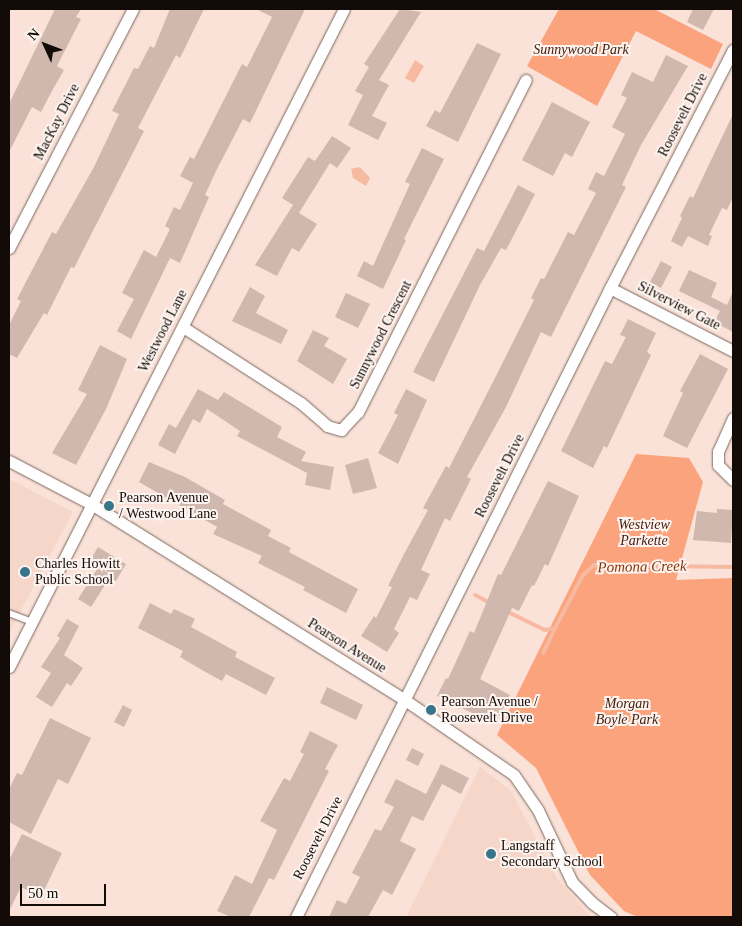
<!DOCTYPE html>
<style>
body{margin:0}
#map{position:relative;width:742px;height:926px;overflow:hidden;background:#fae2d8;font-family:Georgia,serif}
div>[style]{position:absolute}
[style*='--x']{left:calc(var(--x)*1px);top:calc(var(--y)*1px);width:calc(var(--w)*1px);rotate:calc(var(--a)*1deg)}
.built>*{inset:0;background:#f6d6c9}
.green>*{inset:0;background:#fba37d}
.water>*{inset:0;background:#f6baa1}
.stream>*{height:4px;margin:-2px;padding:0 2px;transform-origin:2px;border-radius:2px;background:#f6baa1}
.building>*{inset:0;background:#d0b8af}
.roads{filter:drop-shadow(0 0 1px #7b665d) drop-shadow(0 0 1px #7b665d)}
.service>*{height:5.5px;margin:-2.75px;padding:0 2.75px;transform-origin:2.75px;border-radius:2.75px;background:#fff}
.minor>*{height:11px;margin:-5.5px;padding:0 5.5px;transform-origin:5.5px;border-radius:5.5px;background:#fff}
.dots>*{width:14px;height:14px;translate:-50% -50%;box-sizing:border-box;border:2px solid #fdf3ef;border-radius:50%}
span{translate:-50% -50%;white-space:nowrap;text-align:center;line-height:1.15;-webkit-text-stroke:4px #fdf3ef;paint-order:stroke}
.park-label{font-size:14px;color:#45200f;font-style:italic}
.street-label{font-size:14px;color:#120b07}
.poi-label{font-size:14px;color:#120b07}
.left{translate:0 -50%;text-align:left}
.water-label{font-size:15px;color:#8c3706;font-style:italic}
.frame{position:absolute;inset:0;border:10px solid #120b07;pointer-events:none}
.north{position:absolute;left:20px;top:20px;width:50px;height:50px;-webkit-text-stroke:4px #fdf3ef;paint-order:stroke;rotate:313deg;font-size:14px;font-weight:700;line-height:20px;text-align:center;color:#120b07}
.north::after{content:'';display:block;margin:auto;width:18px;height:22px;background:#120b07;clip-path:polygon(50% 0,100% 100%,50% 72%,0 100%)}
.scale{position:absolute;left:20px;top:884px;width:86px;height:22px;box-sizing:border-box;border:2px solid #120b07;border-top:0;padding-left:6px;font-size:15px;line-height:18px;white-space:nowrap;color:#120b07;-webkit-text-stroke:4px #fdf3ef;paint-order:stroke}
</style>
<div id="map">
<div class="built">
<div style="clip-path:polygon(9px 479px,73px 512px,9px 633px)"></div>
<div style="clip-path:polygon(480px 767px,511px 791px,557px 878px,591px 917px,406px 917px)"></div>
</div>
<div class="green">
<div style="clip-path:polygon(559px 9px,654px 9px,723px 44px,711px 69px,636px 31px,597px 106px,527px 66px)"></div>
<div style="clip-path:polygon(636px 454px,689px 458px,703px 482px,676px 580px,733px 578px,733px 917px,638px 917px,624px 911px,590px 875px,536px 768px,497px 735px)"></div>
</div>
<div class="water">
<div style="clip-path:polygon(415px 60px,424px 66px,414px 83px,405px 78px)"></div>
<div style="clip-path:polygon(360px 167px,370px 178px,366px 186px,353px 178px,351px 169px)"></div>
</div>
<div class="stream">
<div style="--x:475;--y:595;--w:17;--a:28"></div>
<div style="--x:506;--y:611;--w:43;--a:26"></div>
<div style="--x:545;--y:630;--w:10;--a:-11"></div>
<div style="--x:555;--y:628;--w:60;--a:-62.2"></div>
<div style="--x:583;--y:575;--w:15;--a:-42"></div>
<div style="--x:594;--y:565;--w:139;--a:0.8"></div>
<div style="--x:543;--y:653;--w:28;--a:-64"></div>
</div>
<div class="building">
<div style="clip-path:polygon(55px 9px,81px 9px,76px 17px,81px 19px,57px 66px,64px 70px,53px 89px,41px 112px,32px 107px,9px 152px,9px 104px)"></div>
<div style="clip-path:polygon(170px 9px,204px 9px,180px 58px,176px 55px,138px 128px,144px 131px,74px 268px,71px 267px,47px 315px,44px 313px,17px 358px,9px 354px,9px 325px,21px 301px,17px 299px,52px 232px,56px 234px,94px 167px,119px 114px,112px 111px,134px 68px,138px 69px,150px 46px,154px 48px)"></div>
<div style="clip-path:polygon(256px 9px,305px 9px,250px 123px,243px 119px,216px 171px,205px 195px,209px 197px,180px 263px,170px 258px,131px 339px,117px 331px,134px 299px,122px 293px,144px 250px,156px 257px,170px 229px,165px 226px,174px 207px,180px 210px,193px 183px,180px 176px,190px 157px,194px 159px,242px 64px,247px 67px,272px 17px)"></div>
<div style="clip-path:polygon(400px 9px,421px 12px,379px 80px,389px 85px,372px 116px,387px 123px,378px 140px,348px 125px,363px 95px,355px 91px,369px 67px,364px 64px)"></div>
<div style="clip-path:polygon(693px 9px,714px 9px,703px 30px,687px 22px)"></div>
<div style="clip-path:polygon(477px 43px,501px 54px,458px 142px,426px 126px,435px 110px,440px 113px)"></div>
<div style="clip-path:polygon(666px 55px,688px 66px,641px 145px,622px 185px,626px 187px,551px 337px,541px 332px,506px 407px,467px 477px,471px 479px,450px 521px,445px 518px,432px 546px,421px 570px,430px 574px,417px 600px,410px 597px,394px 629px,399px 633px,387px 652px,361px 636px,374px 616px,376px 618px,392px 587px,388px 586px,404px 554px,428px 510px,423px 508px,446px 466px,449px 468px,497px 374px,534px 300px,531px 298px,541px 278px,544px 279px,568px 232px,574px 235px,596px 193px,588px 189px,596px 172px,604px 176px,625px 134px,612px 127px,627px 98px,621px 95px,632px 72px,653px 82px)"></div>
<div style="clip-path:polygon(552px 102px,590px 122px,572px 157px,565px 153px,553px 176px,522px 160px)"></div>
<div style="clip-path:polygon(733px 114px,733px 197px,727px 210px,722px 208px,709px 235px,712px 236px,708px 246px,688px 236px,682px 247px,671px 241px,682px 218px,680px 216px,690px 196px,693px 198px)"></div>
<div style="clip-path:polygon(332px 136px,351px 148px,337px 168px,330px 163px,299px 213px,317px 224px,299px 252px,292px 248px,277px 276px,255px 265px,293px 205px,282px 198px,308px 157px,315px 161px)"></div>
<div style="clip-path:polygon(422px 148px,444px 159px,404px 239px,406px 240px,383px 289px,357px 276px,364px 261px,373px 266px,410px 184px,405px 182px)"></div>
<div style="clip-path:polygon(518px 185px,535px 194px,506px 250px,501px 248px,480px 285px,434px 382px,413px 372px,477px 248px,484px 251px)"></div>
<div style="clip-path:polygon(661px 261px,672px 267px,661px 288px,650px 282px)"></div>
<div style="clip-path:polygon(689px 270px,717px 283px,711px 297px,727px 305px,733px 291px,733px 332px,714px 322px,720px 311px,679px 291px)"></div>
<div style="clip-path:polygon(250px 287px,265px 296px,256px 313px,288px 330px,281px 344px,232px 321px)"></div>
<div style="clip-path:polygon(346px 293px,370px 304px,358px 328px,335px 317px)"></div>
<div style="clip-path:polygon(628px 319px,656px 333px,647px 352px,651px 355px,607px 448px,604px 446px,593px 468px,561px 451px,605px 361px,612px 364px,626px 337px,620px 335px)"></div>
<div style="clip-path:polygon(313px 330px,329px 338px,324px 346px,347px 359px,333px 384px,297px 361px)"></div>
<div style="clip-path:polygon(100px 345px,127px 359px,106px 409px,76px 465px,52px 453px,87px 394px,78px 390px)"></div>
<div style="clip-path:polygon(700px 354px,728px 369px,687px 448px,663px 436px,683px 393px,680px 391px)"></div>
<div style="clip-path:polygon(198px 389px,218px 400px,224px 392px,282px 427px,277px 437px,306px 452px,301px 461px,334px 467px,330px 490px,305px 485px,307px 473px,237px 436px,240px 431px,207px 409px,200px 423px,193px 419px,175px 454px,158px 445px,169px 424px,176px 428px)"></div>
<div style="clip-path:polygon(406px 389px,427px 400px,398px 464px,378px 453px,398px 415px,394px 413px)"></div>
<div style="clip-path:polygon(368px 458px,377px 488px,353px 494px,345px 465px)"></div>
<div style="clip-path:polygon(149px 462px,185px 477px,225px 500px,223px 504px,271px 530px,268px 536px,291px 548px,289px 552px,358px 589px,346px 613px,303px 590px,305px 587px,258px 563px,262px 556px,213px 534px,217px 527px,139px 482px)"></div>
<div style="clip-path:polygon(548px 481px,579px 496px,548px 566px,545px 564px,534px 586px,532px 585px,519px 611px,512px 608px,480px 679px,510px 695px,495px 724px,437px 696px,446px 678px,448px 679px,470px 631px,474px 633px,498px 574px,501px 575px)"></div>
<div style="clip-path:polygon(717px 509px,733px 510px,731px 543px,693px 540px,697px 511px,717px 513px)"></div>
<div style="clip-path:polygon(98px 547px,126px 564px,116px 581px,110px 577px,91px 607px,78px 599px,97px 569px,88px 564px)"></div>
<div style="clip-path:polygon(150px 603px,171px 614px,174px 609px,195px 619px,191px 627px,237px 652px,235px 657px,275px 678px,266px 695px,226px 674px,222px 681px,202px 670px,180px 657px,183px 651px,138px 628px)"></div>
<div style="clip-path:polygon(67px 619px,79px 626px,64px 655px,83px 668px,71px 686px,67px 683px,52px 707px,36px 697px,51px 673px,41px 667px,60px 638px,57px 636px)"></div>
<div style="clip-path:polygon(327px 687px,363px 705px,356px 720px,320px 703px)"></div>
<div style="clip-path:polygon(123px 705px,132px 710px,124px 727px,114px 722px)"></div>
<div style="clip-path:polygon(50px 718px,91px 738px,68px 784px,58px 779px,31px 834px,9px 822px,9px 789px,17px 773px,22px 775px)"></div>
<div style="clip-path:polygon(310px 731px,338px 745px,325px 769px,329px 771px,274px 880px,269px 878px,249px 917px,231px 917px,217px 911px,235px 875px,252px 884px,277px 830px,260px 821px,284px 778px,290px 781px,304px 754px,300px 752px)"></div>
<div style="clip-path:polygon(412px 748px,424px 754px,418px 766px,406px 760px)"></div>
<div style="clip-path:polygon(441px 764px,469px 778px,461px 794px,442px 784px,423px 821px,412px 816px,400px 841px,416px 849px,392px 895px,383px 890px,368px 917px,329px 917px,337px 900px,346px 904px,360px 877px,352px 873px,375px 829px,381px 831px,394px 807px,384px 802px,396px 779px,426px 794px)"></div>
<div style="clip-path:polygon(22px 834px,62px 853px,41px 897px,21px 887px,9px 911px,9px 860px)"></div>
</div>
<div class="roads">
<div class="service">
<div style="--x:9;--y:613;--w:25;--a:21"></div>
</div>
<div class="minor">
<div style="--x:9;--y:248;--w:269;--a:-62.6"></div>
<div style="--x:610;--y:288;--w:138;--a:27.1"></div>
<div style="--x:183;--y:327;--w:140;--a:32.8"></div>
<div style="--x:301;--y:403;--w:35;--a:41"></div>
<div style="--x:327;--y:426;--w:15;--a:16"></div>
<div style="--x:341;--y:430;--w:25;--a:-47"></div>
<div style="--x:358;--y:412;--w:372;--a:-63.2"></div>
<div style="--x:733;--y:418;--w:36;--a:114"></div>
<div style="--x:718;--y:451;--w:14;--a:90"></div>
<div style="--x:718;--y:465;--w:21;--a:45"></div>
<div style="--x:9;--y:461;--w:95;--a:27.6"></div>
<div style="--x:93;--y:505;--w:368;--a:32"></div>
<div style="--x:405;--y:700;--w:132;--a:34.5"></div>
<div style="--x:514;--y:775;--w:42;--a:55.6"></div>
<div style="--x:538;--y:810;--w:80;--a:64.7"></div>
<div style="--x:572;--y:882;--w:28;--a:46"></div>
<div style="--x:591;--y:902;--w:25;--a:37"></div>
<div style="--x:9;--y:667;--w:738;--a:-63.02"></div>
<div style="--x:296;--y:917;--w:703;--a:-63.47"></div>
<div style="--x:610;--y:288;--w:268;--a:-62.7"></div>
</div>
</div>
<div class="dots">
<div style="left:109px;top:506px;background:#37758b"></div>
<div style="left:25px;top:572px;background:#37758b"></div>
<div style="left:431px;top:710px;background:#37758b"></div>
<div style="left:491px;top:854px;background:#37758b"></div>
</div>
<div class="park-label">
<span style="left:581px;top:50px">Sunnywood Park</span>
<span style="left:644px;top:533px">Westview<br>Parkette</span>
<span style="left:627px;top:712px">Morgan<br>Boyle Park</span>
</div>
<div class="street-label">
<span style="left:683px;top:115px;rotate:-63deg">Roosevelt Drive</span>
<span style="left:57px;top:122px;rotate:-63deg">MacKay Drive</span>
<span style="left:679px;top:306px;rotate:27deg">Silverview Gate</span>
<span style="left:163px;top:331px;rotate:-63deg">Westwood Lane</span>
<span style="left:381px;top:335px;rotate:-63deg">Sunnywood Crescent</span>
<span style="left:500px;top:476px;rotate:-63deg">Roosevelt Drive</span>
<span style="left:347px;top:646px;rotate:32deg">Pearson Avenue</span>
<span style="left:318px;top:838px;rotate:-63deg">Roosevelt Drive</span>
</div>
<div class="poi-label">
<span class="left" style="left:119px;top:506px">Pearson Avenue<br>/ Westwood Lane</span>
<span class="left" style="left:35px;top:572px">Charles Howitt<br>Public School</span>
<span class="left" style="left:441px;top:710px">Pearson Avenue /<br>Roosevelt Drive</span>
<span class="left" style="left:501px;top:854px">Langstaff<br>Secondary School</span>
</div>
<div class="water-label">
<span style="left:642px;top:567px;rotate:-1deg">Pomona Creek</span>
</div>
<div class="frame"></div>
<div class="north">N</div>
<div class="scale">50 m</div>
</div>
